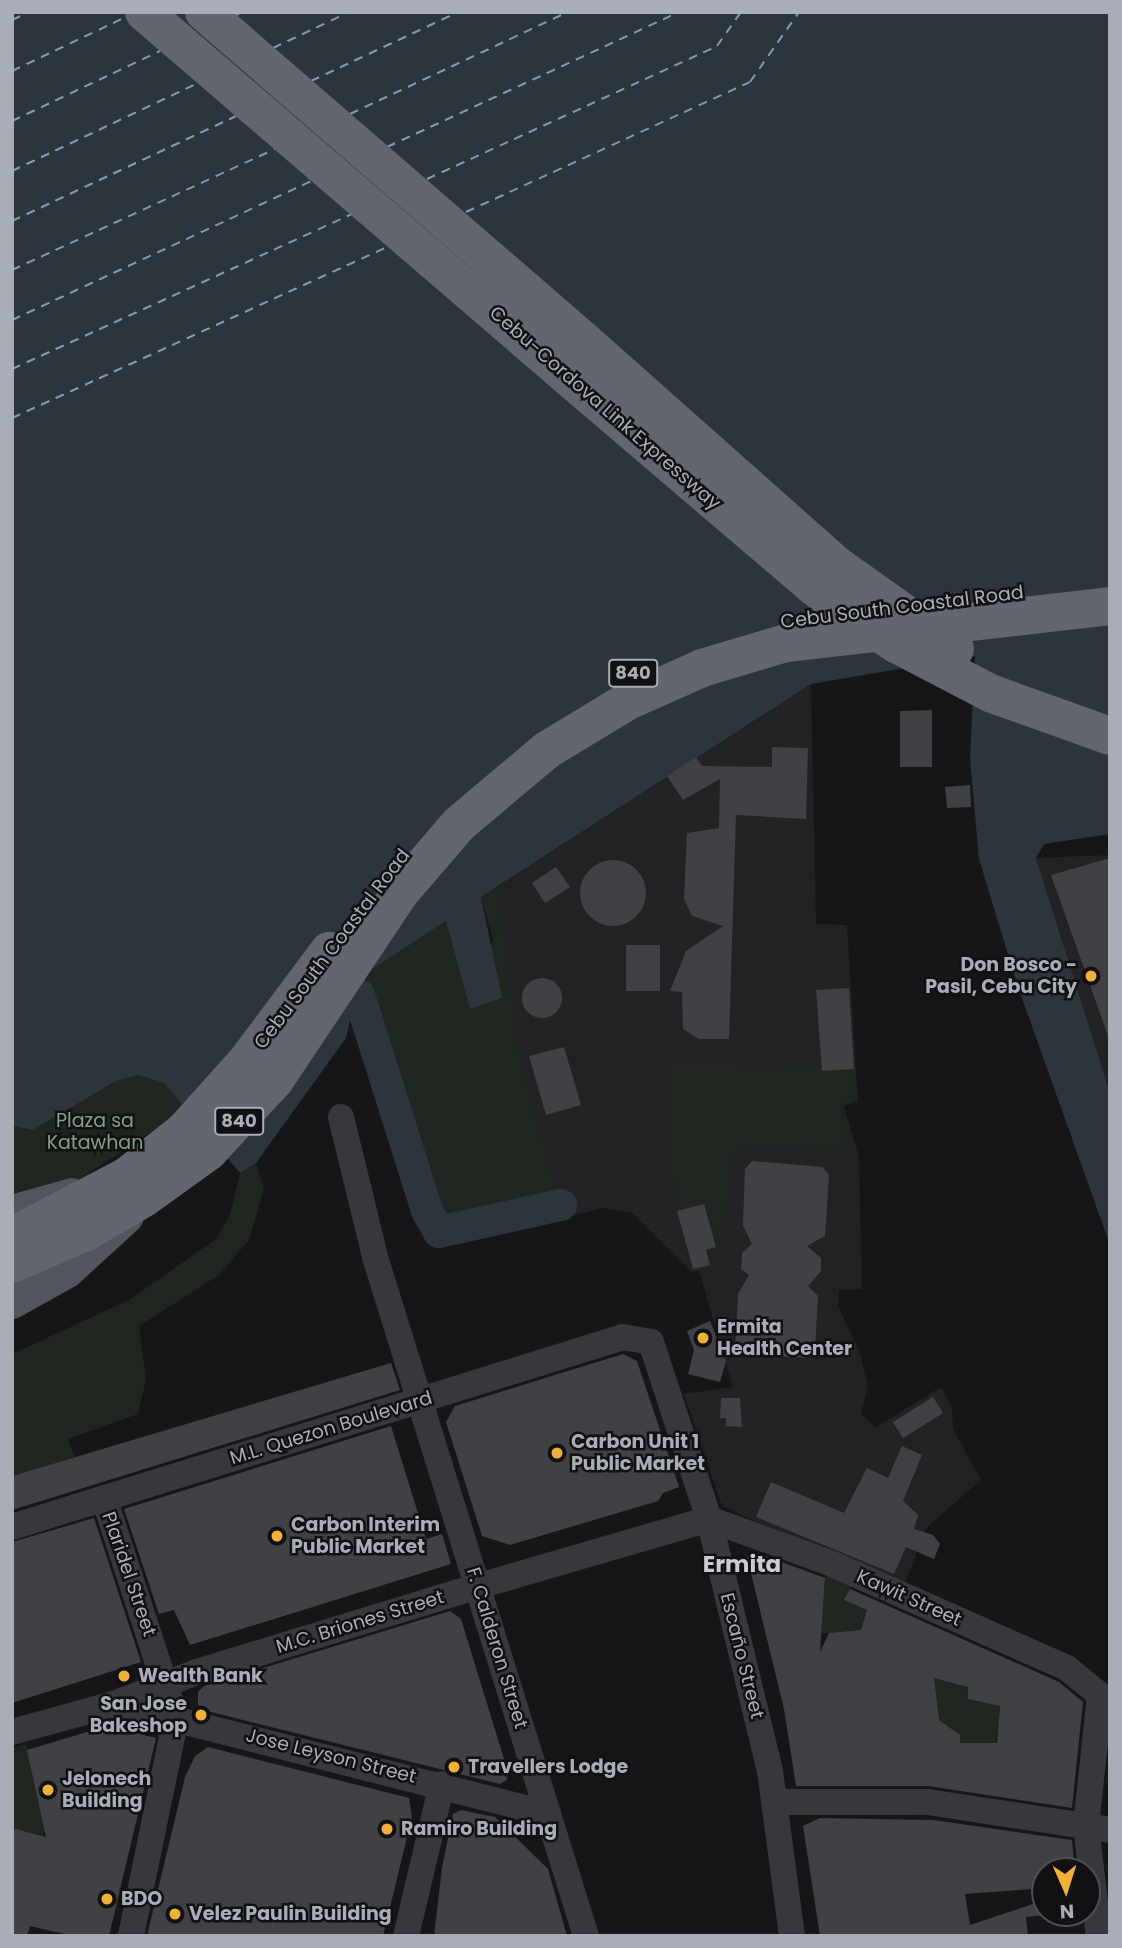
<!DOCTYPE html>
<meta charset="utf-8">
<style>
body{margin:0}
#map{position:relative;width:1122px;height:1948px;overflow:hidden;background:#161618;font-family:Poppins,sans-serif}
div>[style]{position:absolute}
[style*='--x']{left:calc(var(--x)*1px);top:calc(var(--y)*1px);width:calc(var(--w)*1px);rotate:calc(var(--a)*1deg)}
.built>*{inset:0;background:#222225}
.green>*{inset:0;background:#1e261f}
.water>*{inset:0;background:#2c353c}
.river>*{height:32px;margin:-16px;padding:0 16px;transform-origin:16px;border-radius:16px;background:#2c353c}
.ferry>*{height:2px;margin-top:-1px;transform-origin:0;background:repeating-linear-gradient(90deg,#7f9bb3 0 9px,transparent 0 16px)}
.building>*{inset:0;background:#404145}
.round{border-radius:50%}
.minor>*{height:26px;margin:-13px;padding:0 13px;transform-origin:13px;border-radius:13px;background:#37383d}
.major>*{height:33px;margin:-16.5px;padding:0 16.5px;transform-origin:16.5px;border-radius:16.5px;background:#53555c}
.highway>*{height:38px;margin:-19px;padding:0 19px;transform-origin:19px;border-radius:19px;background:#63666e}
.highway-bridge>*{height:38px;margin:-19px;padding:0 19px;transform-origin:19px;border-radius:19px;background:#63666e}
.dots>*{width:19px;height:19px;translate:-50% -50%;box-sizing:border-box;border:4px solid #111113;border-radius:50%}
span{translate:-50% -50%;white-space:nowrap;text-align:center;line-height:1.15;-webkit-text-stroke:5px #111113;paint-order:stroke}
.shield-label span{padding:2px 5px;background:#111113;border:2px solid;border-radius:5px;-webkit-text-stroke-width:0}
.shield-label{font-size:18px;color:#a8adb8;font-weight:700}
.street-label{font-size:19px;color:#a8adb8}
.poi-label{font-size:19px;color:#a8adb8;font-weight:700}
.right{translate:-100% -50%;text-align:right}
.left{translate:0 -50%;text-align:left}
.park-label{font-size:19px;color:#7fa381}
.quarter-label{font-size:23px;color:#c9ccd4;font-weight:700}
.frame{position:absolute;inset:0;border:14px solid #a8adb8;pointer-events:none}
.north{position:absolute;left:1031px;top:1857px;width:70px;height:70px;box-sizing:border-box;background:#111113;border:2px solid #4d4f55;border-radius:50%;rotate:177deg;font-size:19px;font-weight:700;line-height:28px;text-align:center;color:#a8adb8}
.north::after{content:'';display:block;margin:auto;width:24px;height:32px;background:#f2b134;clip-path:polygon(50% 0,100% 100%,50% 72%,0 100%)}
</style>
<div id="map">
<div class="built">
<div style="clip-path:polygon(811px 684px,816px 924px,847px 925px,858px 1102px,844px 1106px,859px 1157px,862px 1289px,839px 1290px,838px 1306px,859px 1350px,868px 1385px,861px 1414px,876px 1427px,941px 1387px,952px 1407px,953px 1429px,981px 1480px,926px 1528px,903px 1589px,722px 1506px,684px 1394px,733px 1387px,699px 1271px,692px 1272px,632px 1213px,604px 1208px,564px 1218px,521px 1067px,497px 887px)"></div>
<div style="clip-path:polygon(1110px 855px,1110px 1093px,1036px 858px)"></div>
</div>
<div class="green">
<div style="clip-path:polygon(497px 887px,521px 1067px,559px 1200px,440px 1226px,359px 977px,446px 921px,470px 1008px,493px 940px,481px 897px)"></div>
<div style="clip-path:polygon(671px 1062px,854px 1070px,855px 1101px,842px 1103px,844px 1151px,743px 1147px,731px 1161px,721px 1262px,716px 1262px,717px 1246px,708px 1204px,681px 1209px,671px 1171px)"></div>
<div style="clip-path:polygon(138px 1075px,164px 1083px,187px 1108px,77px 1181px,12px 1207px,12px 1126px,33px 1130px,116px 1081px)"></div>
<div style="clip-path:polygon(256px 1163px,264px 1189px,249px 1240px,219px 1275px,139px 1326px,146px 1379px,138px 1414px,68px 1439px,75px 1457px,12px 1476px,12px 1354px,129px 1300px,216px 1239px,230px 1215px,240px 1173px)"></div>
<div style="clip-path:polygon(826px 1570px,852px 1584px,845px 1600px,867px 1610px,861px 1630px,821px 1634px)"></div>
<div style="clip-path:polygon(936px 1669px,967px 1686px,969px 1699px,1000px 1706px,994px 1761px,960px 1743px,960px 1735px,931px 1715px,929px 1693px)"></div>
<div style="clip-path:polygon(26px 1744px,45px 1831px,43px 1836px,12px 1828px,12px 1748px)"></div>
</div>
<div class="water">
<div style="clip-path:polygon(12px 12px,1110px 12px,1110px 834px,1044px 844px,1036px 858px,1110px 1093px,1110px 1245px,1018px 987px,979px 859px,970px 758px,975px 656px,811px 684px,481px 897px,502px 998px,470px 1009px,446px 921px,360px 977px,346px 1038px,256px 1163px,240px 1173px,164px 1083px,138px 1075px,116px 1081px,33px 1130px,12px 1126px)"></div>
</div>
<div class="river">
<div style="--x:359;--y:995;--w:226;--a:72.5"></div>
<div style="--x:427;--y:1211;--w:24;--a:60"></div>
<div style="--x:439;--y:1232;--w:125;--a:-12.5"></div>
</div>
<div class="ferry">
<div style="--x:235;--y:16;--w:7;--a:-34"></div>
<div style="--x:12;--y:20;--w:19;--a:-25"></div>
<div style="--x:273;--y:48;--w:84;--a:-25.3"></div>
<div style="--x:12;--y:71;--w:128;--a:-25.4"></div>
<div style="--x:311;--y:81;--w:162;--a:-25.1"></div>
<div style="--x:350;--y:114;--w:241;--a:-25.1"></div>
<div style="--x:12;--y:121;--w:164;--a:-25.3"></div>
<div style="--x:387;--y:147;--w:322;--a:-24.8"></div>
<div style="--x:12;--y:171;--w:206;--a:-25.3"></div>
<div style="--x:427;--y:179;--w:319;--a:-24.6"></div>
<div style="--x:717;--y:46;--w:42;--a:-54.8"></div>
<div style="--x:466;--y:212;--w:312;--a:-24.6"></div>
<div style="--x:750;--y:82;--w:85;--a:-55"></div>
<div style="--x:12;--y:221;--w:247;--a:-25.1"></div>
<div style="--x:12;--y:270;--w:289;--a:-24.7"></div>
<div style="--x:12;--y:320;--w:331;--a:-24.9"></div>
<div style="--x:12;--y:369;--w:374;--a:-24.5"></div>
<div style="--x:12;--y:418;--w:412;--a:-24.5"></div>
</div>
<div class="building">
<div style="clip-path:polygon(932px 710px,932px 767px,900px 767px,900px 711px)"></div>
<div style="clip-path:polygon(772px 747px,808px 748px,806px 819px,736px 815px,729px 1039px,699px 1039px,683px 1029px,682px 992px,670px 991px,686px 951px,723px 926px,692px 916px,684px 899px,687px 833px,719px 828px,720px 779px,683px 800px,667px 776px,696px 757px,702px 766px,772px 767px)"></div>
<div style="clip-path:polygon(970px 785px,971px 807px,947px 808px,945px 787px)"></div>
<div style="clip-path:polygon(1110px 858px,1110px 1036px,1108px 1036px,1051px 875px)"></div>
<div class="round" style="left:580px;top:860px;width:66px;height:66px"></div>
<div style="clip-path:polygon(556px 867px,570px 887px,545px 903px,532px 883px)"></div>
<div style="clip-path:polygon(626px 945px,660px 945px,660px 991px,626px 991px)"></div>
<div class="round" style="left:522px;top:978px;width:40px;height:40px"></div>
<div style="clip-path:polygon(849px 988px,854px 1069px,822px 1071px,816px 990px)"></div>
<div style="clip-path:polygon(564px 1047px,581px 1105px,546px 1115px,529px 1056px)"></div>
<div style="clip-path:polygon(752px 1161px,822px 1167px,829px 1175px,825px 1236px,807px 1246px,821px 1258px,821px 1271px,808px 1286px,818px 1296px,815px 1349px,806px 1358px,735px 1353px,738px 1294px,749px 1275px,741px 1269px,742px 1253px,752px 1244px,743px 1225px,745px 1169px)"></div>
<div style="clip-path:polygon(704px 1204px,716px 1247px,706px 1250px,710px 1265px,693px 1269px,677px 1211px)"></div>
<div style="clip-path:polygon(710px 1321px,726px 1361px,720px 1382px,688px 1374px,694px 1350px,687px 1331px)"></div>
<div style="clip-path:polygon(623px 1354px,637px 1361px,679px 1487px,663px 1493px,658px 1501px,510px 1545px,482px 1536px,446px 1422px,455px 1406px)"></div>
<div style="clip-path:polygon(391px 1363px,400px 1390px,12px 1510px,12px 1476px)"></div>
<div style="clip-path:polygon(933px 1397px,943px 1413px,903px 1438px,893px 1422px)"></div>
<div style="clip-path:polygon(721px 1398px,740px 1398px,742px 1427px,726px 1426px,726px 1418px,720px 1418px)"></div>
<div style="clip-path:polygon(391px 1426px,426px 1539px,442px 1534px,451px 1564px,190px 1645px,174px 1610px,159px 1614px,124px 1509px)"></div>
<div style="clip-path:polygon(902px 1446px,922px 1455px,903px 1501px,918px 1515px,914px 1529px,933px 1535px,940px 1544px,934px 1559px,906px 1547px,894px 1574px,756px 1517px,771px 1482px,844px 1513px,867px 1468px,888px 1478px)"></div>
<div style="clip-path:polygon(94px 1518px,141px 1662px,12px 1703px,12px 1542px)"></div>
<div style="clip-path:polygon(evenodd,760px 1554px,825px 1578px,820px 1652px,829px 1633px,861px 1630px,867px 1610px,844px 1600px,850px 1589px,1059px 1682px,1083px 1702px,1072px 1808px,928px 1786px,796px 1786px,784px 1709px,747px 1557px,760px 1554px,934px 1678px,968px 1687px,968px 1699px,1000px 1706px,997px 1743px,960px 1743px,960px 1735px,939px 1720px,934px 1678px)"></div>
<div style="clip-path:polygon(450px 1611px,461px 1619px,508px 1772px,507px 1780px,500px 1784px,203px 1710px,198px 1705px,198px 1692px,204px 1686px)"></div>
<div style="clip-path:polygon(107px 1726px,156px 1738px,109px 1936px,73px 1936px,30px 1926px,27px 1936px,12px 1936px,12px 1828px,46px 1837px,27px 1750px)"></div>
<div style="clip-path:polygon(208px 1747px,409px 1798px,412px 1817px,383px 1936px,147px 1936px,185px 1777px,195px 1756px)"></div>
<div style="clip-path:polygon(461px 1810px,495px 1817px,548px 1869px,567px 1936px,434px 1936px,442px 1868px,453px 1814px)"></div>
<div style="clip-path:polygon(820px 1818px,933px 1820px,1072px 1840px,1074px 1862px,1066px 1863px,1066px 1871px,1045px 1871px,1045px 1888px,965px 1894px,970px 1925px,1045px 1900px,1045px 1915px,1026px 1917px,1028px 1936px,820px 1936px,803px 1826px)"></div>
</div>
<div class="minor">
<div style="--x:341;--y:1117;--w:144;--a:76.3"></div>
<div style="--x:375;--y:1257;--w:711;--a:72.74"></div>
<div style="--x:104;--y:1498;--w:231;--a:71.9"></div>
<div style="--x:176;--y:1718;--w:223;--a:101.7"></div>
<div style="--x:709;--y:1519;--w:129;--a:20"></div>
<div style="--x:830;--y:1563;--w:259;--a:23.9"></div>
<div style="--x:1067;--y:1668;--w:43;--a:39.3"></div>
<div style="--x:1100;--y:1695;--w:132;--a:96.1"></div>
<div style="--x:1086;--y:1826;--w:111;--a:83.3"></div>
<div style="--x:12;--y:1527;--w:640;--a:-17.27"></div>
<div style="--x:623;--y:1337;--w:28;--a:10"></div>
<div style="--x:651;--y:1342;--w:186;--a:71.9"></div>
<div style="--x:709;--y:1519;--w:259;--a:76.4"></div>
<div style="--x:770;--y:1771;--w:166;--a:82.4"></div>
<div style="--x:114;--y:1704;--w:448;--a:14.2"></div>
<div style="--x:12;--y:1732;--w:106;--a:-15.4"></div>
<div style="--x:114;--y:1704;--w:89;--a:-21.1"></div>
<div style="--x:197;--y:1672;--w:295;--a:-17"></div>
<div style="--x:479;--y:1586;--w:240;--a:-16.2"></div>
<div style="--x:774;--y:1802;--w:154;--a:0"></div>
<div style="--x:928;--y:1802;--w:184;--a:8.7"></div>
<div style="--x:406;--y:1936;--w:156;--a:-76.7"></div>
</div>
<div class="major">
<div style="--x:12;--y:1211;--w:62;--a:-15.8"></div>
<div style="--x:12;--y:1302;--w:63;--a:-29.4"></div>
<div style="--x:67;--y:1271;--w:81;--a:-42.5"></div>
</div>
<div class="highway">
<div style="--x:144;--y:12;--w:547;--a:40.7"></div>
<div style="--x:204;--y:12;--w:501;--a:40.87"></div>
<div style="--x:12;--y:1236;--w:130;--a:-27.6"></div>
<div style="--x:127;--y:1176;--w:73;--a:-38.3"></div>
<div style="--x:184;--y:1131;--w:93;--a:-48.1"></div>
<div style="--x:246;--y:1062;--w:139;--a:-53.2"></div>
<div style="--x:12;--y:1264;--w:81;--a:-23.4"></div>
<div style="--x:86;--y:1232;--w:67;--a:-30.4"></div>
<div style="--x:144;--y:1198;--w:79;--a:-35.7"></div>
<div style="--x:208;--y:1152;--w:98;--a:-47.1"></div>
<div style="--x:275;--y:1080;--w:224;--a:-56.3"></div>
<div style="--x:399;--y:894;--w:92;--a:-49.4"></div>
<div style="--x:459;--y:824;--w:115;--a:-40.1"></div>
<div style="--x:547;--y:750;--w:95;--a:-31.2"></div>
<div style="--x:628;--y:701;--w:81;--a:-24"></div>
<div style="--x:702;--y:668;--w:88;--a:-16.6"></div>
<div style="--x:786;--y:643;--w:326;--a:-6.5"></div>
</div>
<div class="highway-bridge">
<div style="--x:583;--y:340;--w:337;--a:41.6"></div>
<div style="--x:835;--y:564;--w:147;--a:35.3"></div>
<div style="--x:559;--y:369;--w:334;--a:40.5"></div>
<div style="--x:813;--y:586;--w:49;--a:36.6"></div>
<div style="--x:852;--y:615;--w:53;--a:33.4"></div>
<div style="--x:896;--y:644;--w:106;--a:27.5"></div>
<div style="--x:990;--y:693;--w:127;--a:19.7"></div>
</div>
<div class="dots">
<div style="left:1091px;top:976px;background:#f2b134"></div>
<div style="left:703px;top:1338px;background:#f2b134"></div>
<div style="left:557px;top:1453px;background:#f2b134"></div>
<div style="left:277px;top:1536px;background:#f2b134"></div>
<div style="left:124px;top:1676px;background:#f2b134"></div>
<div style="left:201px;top:1715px;background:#f2b134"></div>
<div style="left:454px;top:1767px;background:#f2b134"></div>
<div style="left:48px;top:1790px;background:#f2b134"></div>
<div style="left:387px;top:1829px;background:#f2b134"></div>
<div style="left:107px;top:1899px;background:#f2b134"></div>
<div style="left:175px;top:1914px;background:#f2b134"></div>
</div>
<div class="shield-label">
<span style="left:633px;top:673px">840</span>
<span style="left:239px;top:1121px">840</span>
</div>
<div class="street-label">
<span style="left:605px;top:408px;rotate:41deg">Cebu-Cordova Link Expressway</span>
<span style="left:902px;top:607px;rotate:-7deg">Cebu South Coastal Road</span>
<span style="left:332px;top:949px;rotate:-53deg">Cebu South Coastal Road</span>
<span style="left:331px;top:1428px;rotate:-17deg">M.L. Quezon Boulevard</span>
<span style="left:129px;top:1574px;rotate:71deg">Plaridel Street</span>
<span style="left:909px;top:1598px;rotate:24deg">Kawit Street</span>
<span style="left:360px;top:1622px;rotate:-17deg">M.C. Briones Street</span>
<span style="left:497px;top:1648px;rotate:73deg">F. Calderon Street</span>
<span style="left:742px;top:1656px;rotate:76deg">Escaño Street</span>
<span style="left:331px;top:1756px;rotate:14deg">Jose Leyson Street</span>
</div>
<div class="poi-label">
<span class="right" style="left:1077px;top:976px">Don Bosco -<br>Pasil, Cebu City</span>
<span class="left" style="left:717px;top:1338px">Ermita<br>Health Center</span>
<span class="left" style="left:571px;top:1453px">Carbon Unit 1<br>Public Market</span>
<span class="left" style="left:291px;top:1536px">Carbon Interim<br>Public Market</span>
<span class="left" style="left:138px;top:1676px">Wealth Bank</span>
<span class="right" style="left:187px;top:1715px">San Jose<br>Bakeshop</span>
<span class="left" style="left:468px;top:1767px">Travellers Lodge</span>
<span class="left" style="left:62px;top:1790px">Jelonech<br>Building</span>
<span class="left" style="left:401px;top:1829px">Ramiro Building</span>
<span class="left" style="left:121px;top:1899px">BDO</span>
<span class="left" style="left:189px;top:1914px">Velez Paulin Building</span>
</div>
<div class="park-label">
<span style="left:95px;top:1132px">Plaza sa<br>Katawhan</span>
</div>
<div class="quarter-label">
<span style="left:742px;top:1564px">Ermita</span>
</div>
<div class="frame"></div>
<div class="north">N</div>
</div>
